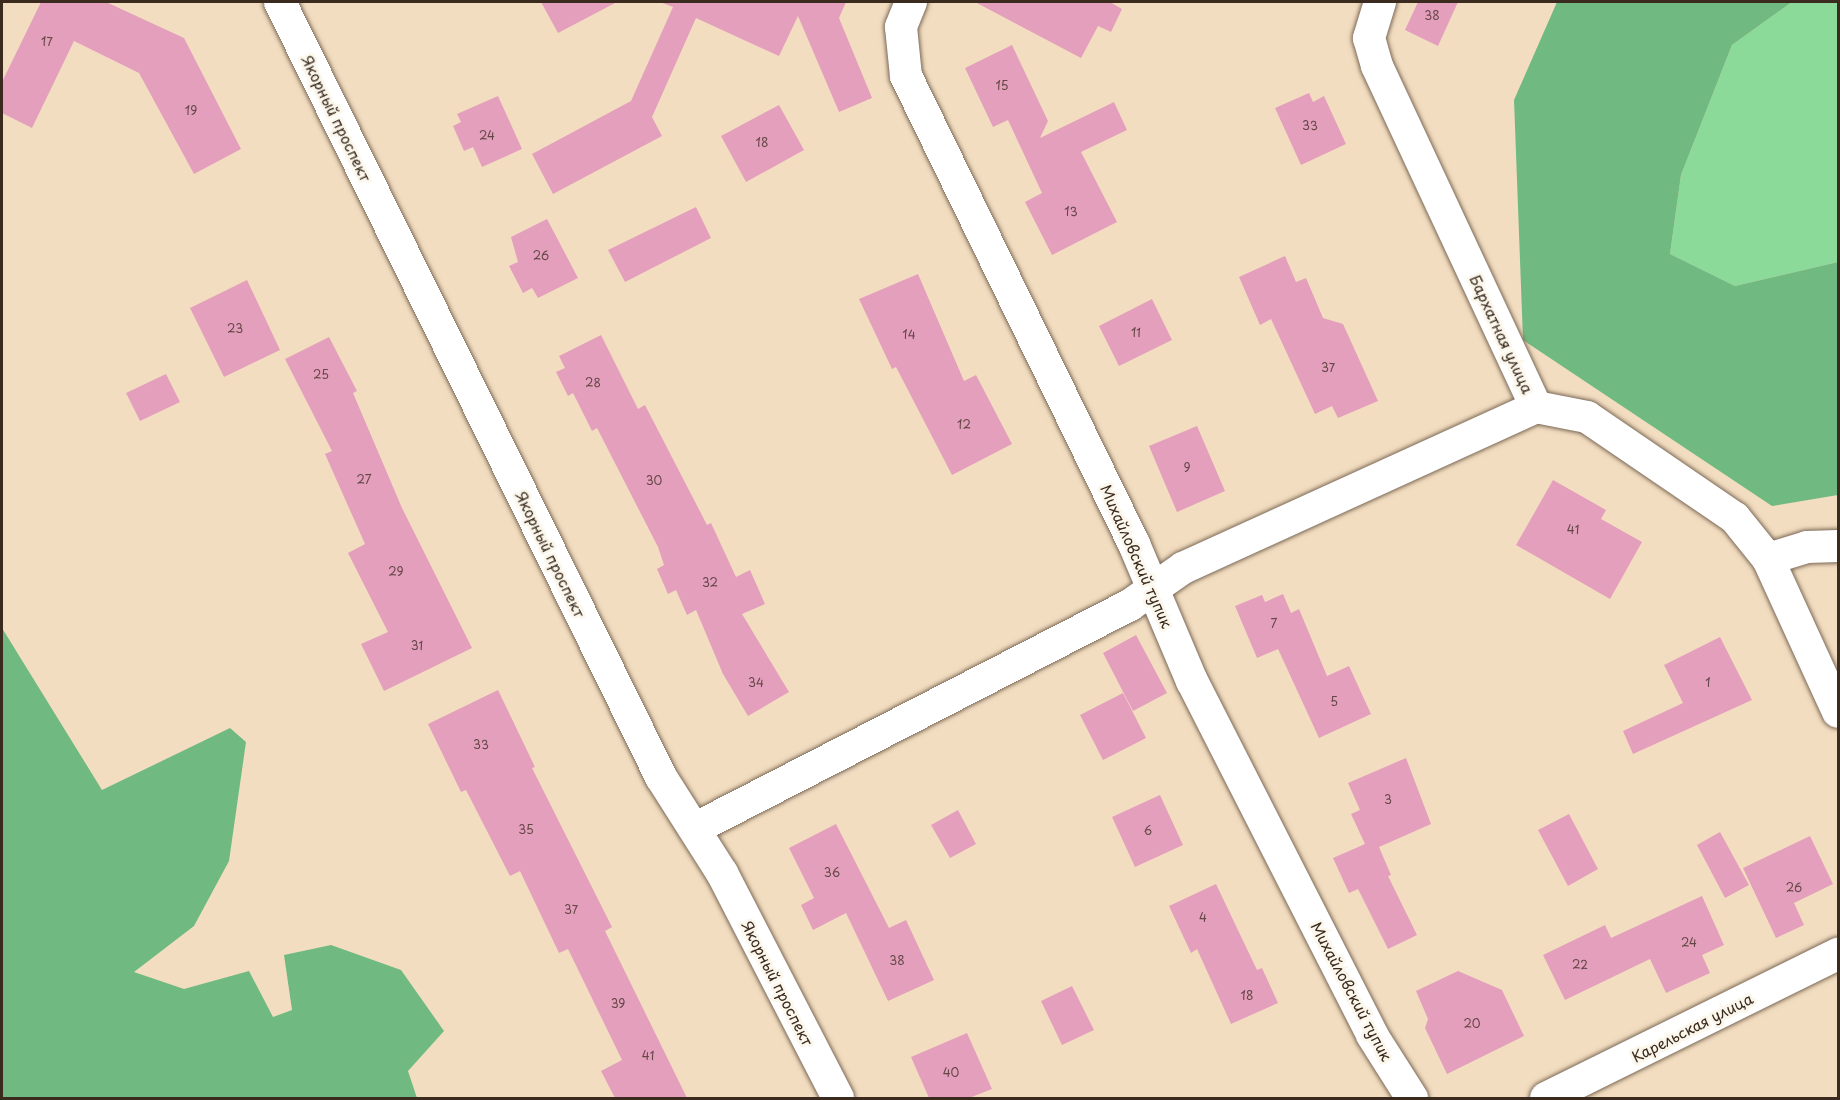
<!DOCTYPE html>
<meta charset="utf-8">
<style>
body{margin:0}
#map{position:relative;width:1840px;height:1100px;overflow:hidden;background:#f3ddc0;font-family:"Playpen Sans",sans-serif}
div>[style]{position:absolute}
[style*='--x']{left:calc(var(--x)*1px);top:calc(var(--y)*1px);width:calc(var(--w)*1px);rotate:calc(var(--a)*1deg)}
.green>*{inset:0;background:#8bda99}
.forest>*{inset:0;background:#70ba81}
.building>*{inset:0;background:#e49fbd}
.roads{filter:drop-shadow(0 0 2px #7b6957) drop-shadow(0 0 2px #7b6957)}
.minor>*{height:32px;margin:-16px;padding:0 16px;transform-origin:16px;border-radius:16px;background:#fff}
span{translate:-50% -50%;white-space:nowrap;text-align:center;line-height:1.15;-webkit-text-stroke:6px #fbf7ec;paint-order:stroke}
.number-label{font-size:12px;color:#654746}
.number-label span{-webkit-text-stroke-width:0}
.street-label{font-size:15px;color:#3b2a1e}
.frame{position:absolute;inset:0;border:3px solid #3b2a1e;pointer-events:none}
</style>
<div id="map">
<div class="green">
<div style="clip-path:polygon(1792px 2px,1838px 2px,1838px 262px,1735px 286px,1670px 254px,1681px 175px,1732px 45px)"></div>
</div>
<div class="forest">
<div style="clip-path:polygon(1557px 2px,1792px 2px,1732px 45px,1681px 175px,1670px 254px,1735px 286px,1838px 262px,1838px 495px,1772px 506px,1523px 340px,1514px 100px)"></div>
<div style="clip-path:polygon(2px 628px,102px 790px,230px 728px,246px 742px,229px 861px,194px 926px,134px 972px,184px 989px,249px 971px,273px 1017px,292px 1010px,284px 955px,331px 945px,401px 970px,444px 1031px,408px 1071px,417px 1098px,2px 1098px)"></div>
</div>
<div class="building">
<div style="clip-path:polygon(41px 2px,106px 2px,184px 38px,241px 149px,194px 174px,139px 73px,74px 41px,32px 128px,2px 113px,2px 82px)"></div>
<div style="clip-path:polygon(541px 2px,617px 2px,558px 33px)"></div>
<div style="clip-path:polygon(660px 2px,846px 2px,839px 18px,872px 98px,839px 112px,798px 16px,779px 56px,696px 18px,652px 117px,662px 136px,553px 194px,532px 154px,631px 101px,673px 7px)"></div>
<div style="clip-path:polygon(975px 2px,1110px 2px,1122px 9px,1111px 32px,1098px 26px,1081px 58px)"></div>
<div style="clip-path:polygon(1418px 2px,1458px 2px,1438px 46px,1405px 30px)"></div>
<div style="clip-path:polygon(1012px 45px,1048px 121px,1040px 138px,1114px 102px,1127px 130px,1081px 152px,1117px 222px,1052px 255px,1025px 202px,1042px 193px,1008px 120px,993px 127px,965px 68px)"></div>
<div style="clip-path:polygon(1309px 93px,1313px 102px,1324px 96px,1346px 144px,1301px 165px,1275px 108px)"></div>
<div style="clip-path:polygon(498px 96px,522px 149px,482px 167px,473px 147px,464px 151px,453px 126px,461px 122px,457px 114px)"></div>
<div style="clip-path:polygon(779px 105px,804px 150px,746px 182px,721px 136px)"></div>
<div style="clip-path:polygon(696px 207px,711px 238px,625px 282px,608px 250px)"></div>
<div style="clip-path:polygon(547px 219px,578px 278px,538px 298px,532px 288px,523px 293px,509px 266px,518px 262px,511px 237px)"></div>
<div style="clip-path:polygon(1285px 256px,1296px 282px,1306px 278px,1323px 318px,1343px 324px,1378px 401px,1338px 418px,1332px 406px,1315px 414px,1271px 319px,1260px 325px,1239px 277px)"></div>
<div style="clip-path:polygon(918px 274px,964px 381px,976px 375px,1012px 444px,952px 475px,896px 367px,892px 369px,859px 299px)"></div>
<div style="clip-path:polygon(247px 280px,280px 350px,224px 377px,190px 308px)"></div>
<div style="clip-path:polygon(1152px 299px,1172px 340px,1119px 366px,1099px 326px)"></div>
<div style="clip-path:polygon(601px 335px,638px 409px,645px 405px,707px 525px,711px 523px,736px 577px,750px 570px,765px 604px,742px 614px,789px 692px,748px 716px,723px 674px,696px 610px,687px 615px,676px 590px,668px 594px,657px 569px,664px 565px,658px 547px,597px 428px,592px 431px,573px 393px,568px 396px,556px 372px,565px 368px,559px 356px)"></div>
<div style="clip-path:polygon(329px 337px,357px 391px,353px 393px,402px 508px,472px 648px,384px 691px,361px 644px,388px 632px,348px 553px,365px 544px,325px 454px,332px 451px,285px 359px)"></div>
<div style="clip-path:polygon(166px 374px,180px 402px,140px 421px,126px 393px)"></div>
<div style="clip-path:polygon(1197px 426px,1225px 491px,1177px 512px,1149px 446px)"></div>
<div style="clip-path:polygon(1553px 480px,1606px 510px,1601px 519px,1642px 542px,1610px 599px,1516px 545px)"></div>
<div style="clip-path:polygon(1283px 594px,1291px 613px,1299px 609px,1327px 676px,1349px 666px,1371px 714px,1319px 738px,1278px 649px,1257px 658px,1235px 606px,1262px 595px,1265px 602px)"></div>
<div style="clip-path:polygon(1136px 635px,1167px 693px,1133px 711px,1103px 653px)"></div>
<div style="clip-path:polygon(1720px 637px,1752px 700px,1633px 754px,1623px 731px,1683px 703px,1664px 665px)"></div>
<div style="clip-path:polygon(498px 690px,535px 767px,532px 768px,612px 927px,605px 931px,687px 1098px,615px 1098px,601px 1071px,622px 1060px,568px 949px,559px 953px,520px 871px,510px 876px,466px 790px,461px 792px,428px 724px)"></div>
<div style="clip-path:polygon(1123px 693px,1146px 738px,1103px 760px,1080px 715px)"></div>
<div style="clip-path:polygon(1406px 758px,1431px 824px,1379px 847px,1391px 875px,1388px 876px,1417px 935px,1388px 949px,1358px 889px,1349px 893px,1333px 858px,1365px 844px,1351px 814px,1360px 810px,1348px 783px)"></div>
<div style="clip-path:polygon(1160px 795px,1183px 845px,1135px 867px,1112px 817px)"></div>
<div style="clip-path:polygon(958px 810px,976px 844px,950px 858px,931px 825px)"></div>
<div style="clip-path:polygon(1569px 814px,1598px 869px,1568px 886px,1538px 830px)"></div>
<div style="clip-path:polygon(836px 824px,889px 928px,906px 920px,934px 980px,888px 1001px,846px 913px,813px 930px,801px 905px,814px 898px,789px 848px)"></div>
<div style="clip-path:polygon(1720px 832px,1749px 885px,1725px 898px,1697px 845px)"></div>
<div style="clip-path:polygon(1810px 836px,1833px 884px,1794px 903px,1804px 925px,1776px 938px,1743px 868px)"></div>
<div style="clip-path:polygon(1216px 884px,1257px 970px,1262px 968px,1278px 1003px,1231px 1024px,1197px 949px,1191px 953px,1169px 906px)"></div>
<div style="clip-path:polygon(1702px 896px,1724px 945px,1702px 955px,1710px 973px,1666px 993px,1650px 959px,1565px 1000px,1543px 955px,1605px 925px,1611px 938px)"></div>
<div style="clip-path:polygon(1458px 971px,1502px 990px,1524px 1036px,1447px 1074px,1425px 1028px,1428px 1019px,1416px 991px)"></div>
<div style="clip-path:polygon(1072px 986px,1094px 1030px,1062px 1045px,1041px 1001px)"></div>
<div style="clip-path:polygon(967px 1033px,992px 1089px,969px 1098px,929px 1098px,911px 1057px)"></div>
</div>
<div class="roads">
<div class="minor">
<div style="--x:280;--y:2;--w:864;--a:63.82"></div>
<div style="--x:661;--y:777;--w:114;--a:57.6"></div>
<div style="--x:722;--y:873;--w:253;--a:62.7"></div>
<div style="--x:911;--y:2;--w:27;--a:112"></div>
<div style="--x:901;--y:27;--w:49;--a:84.2"></div>
<div style="--x:906;--y:76;--w:521;--a:64.03"></div>
<div style="--x:1134;--y:544;--w:149;--a:67.1"></div>
<div style="--x:1192;--y:681;--w:397;--a:63"></div>
<div style="--x:1372;--y:1035;--w:75;--a:57.6"></div>
<div style="--x:1380;--y:2;--w:38;--a:107"></div>
<div style="--x:1369;--y:38;--w:29;--a:74"></div>
<div style="--x:1377;--y:66;--w:376;--a:65"></div>
<div style="--x:1536;--y:407;--w:52;--a:11.1"></div>
<div style="--x:1587;--y:417;--w:179;--a:34.3"></div>
<div style="--x:1735;--y:518;--w:53;--a:51.2"></div>
<div style="--x:1768;--y:559;--w:41;--a:-17.1"></div>
<div style="--x:1807;--y:547;--w:31;--a:-2"></div>
<div style="--x:1768;--y:559;--w:168;--a:65.4"></div>
<div style="--x:696;--y:828;--w:488;--a:-27.2"></div>
<div style="--x:1130;--y:605;--w:65;--a:-34.9"></div>
<div style="--x:1183;--y:568;--w:388;--a:-24.5"></div>
<div style="--x:1546;--y:1098;--w:326;--a:-26.3"></div>
</div>
</div>
<div class="number-label">
<span style="left:1432px;top:16px">38</span>
<span style="left:47px;top:42px">17</span>
<span style="left:1002px;top:86px">15</span>
<span style="left:191px;top:111px">19</span>
<span style="left:1310px;top:126px">33</span>
<span style="left:487px;top:136px">24</span>
<span style="left:762px;top:143px">18</span>
<span style="left:1071px;top:212px">13</span>
<span style="left:541px;top:256px">26</span>
<span style="left:235px;top:329px">23</span>
<span style="left:1136px;top:333px">11</span>
<span style="left:909px;top:335px">14</span>
<span style="left:1328px;top:368px">37</span>
<span style="left:321px;top:375px">25</span>
<span style="left:593px;top:383px">28</span>
<span style="left:964px;top:425px">12</span>
<span style="left:1187px;top:468px">9</span>
<span style="left:364px;top:480px">27</span>
<span style="left:654px;top:481px">30</span>
<span style="left:1573px;top:530px">41</span>
<span style="left:396px;top:572px">29</span>
<span style="left:710px;top:583px">32</span>
<span style="left:1274px;top:624px">7</span>
<span style="left:417px;top:646px">31</span>
<span style="left:756px;top:683px">34</span>
<span style="left:1708px;top:683px">1</span>
<span style="left:1334px;top:702px">5</span>
<span style="left:481px;top:745px">33</span>
<span style="left:1388px;top:800px">3</span>
<span style="left:526px;top:830px">35</span>
<span style="left:1148px;top:831px">6</span>
<span style="left:832px;top:873px">36</span>
<span style="left:1794px;top:888px">26</span>
<span style="left:571px;top:910px">37</span>
<span style="left:1203px;top:918px">4</span>
<span style="left:1689px;top:943px">24</span>
<span style="left:897px;top:961px">38</span>
<span style="left:1580px;top:965px">22</span>
<span style="left:1247px;top:996px">18</span>
<span style="left:618px;top:1004px">39</span>
<span style="left:1472px;top:1024px">20</span>
<span style="left:648px;top:1056px">41</span>
<span style="left:951px;top:1073px">40</span>
</div>
<div class="street-label">
<span style="left:337px;top:118px;rotate:64deg">Якорный проспект</span>
<span style="left:1502px;top:334px;rotate:65deg">Бархатная улица</span>
<span style="left:551px;top:554px;rotate:64deg">Якорный проспект</span>
<span style="left:1137px;top:556px;rotate:66deg">Михайловский тупик</span>
<span style="left:778px;top:983px;rotate:63deg">Якорный проспект</span>
<span style="left:1352px;top:991px;rotate:62deg">Михайловский тупик</span>
<span style="left:1692px;top:1027px;rotate:-27deg">Карельская улица</span>
</div>
<div class="frame"></div>
</div>
